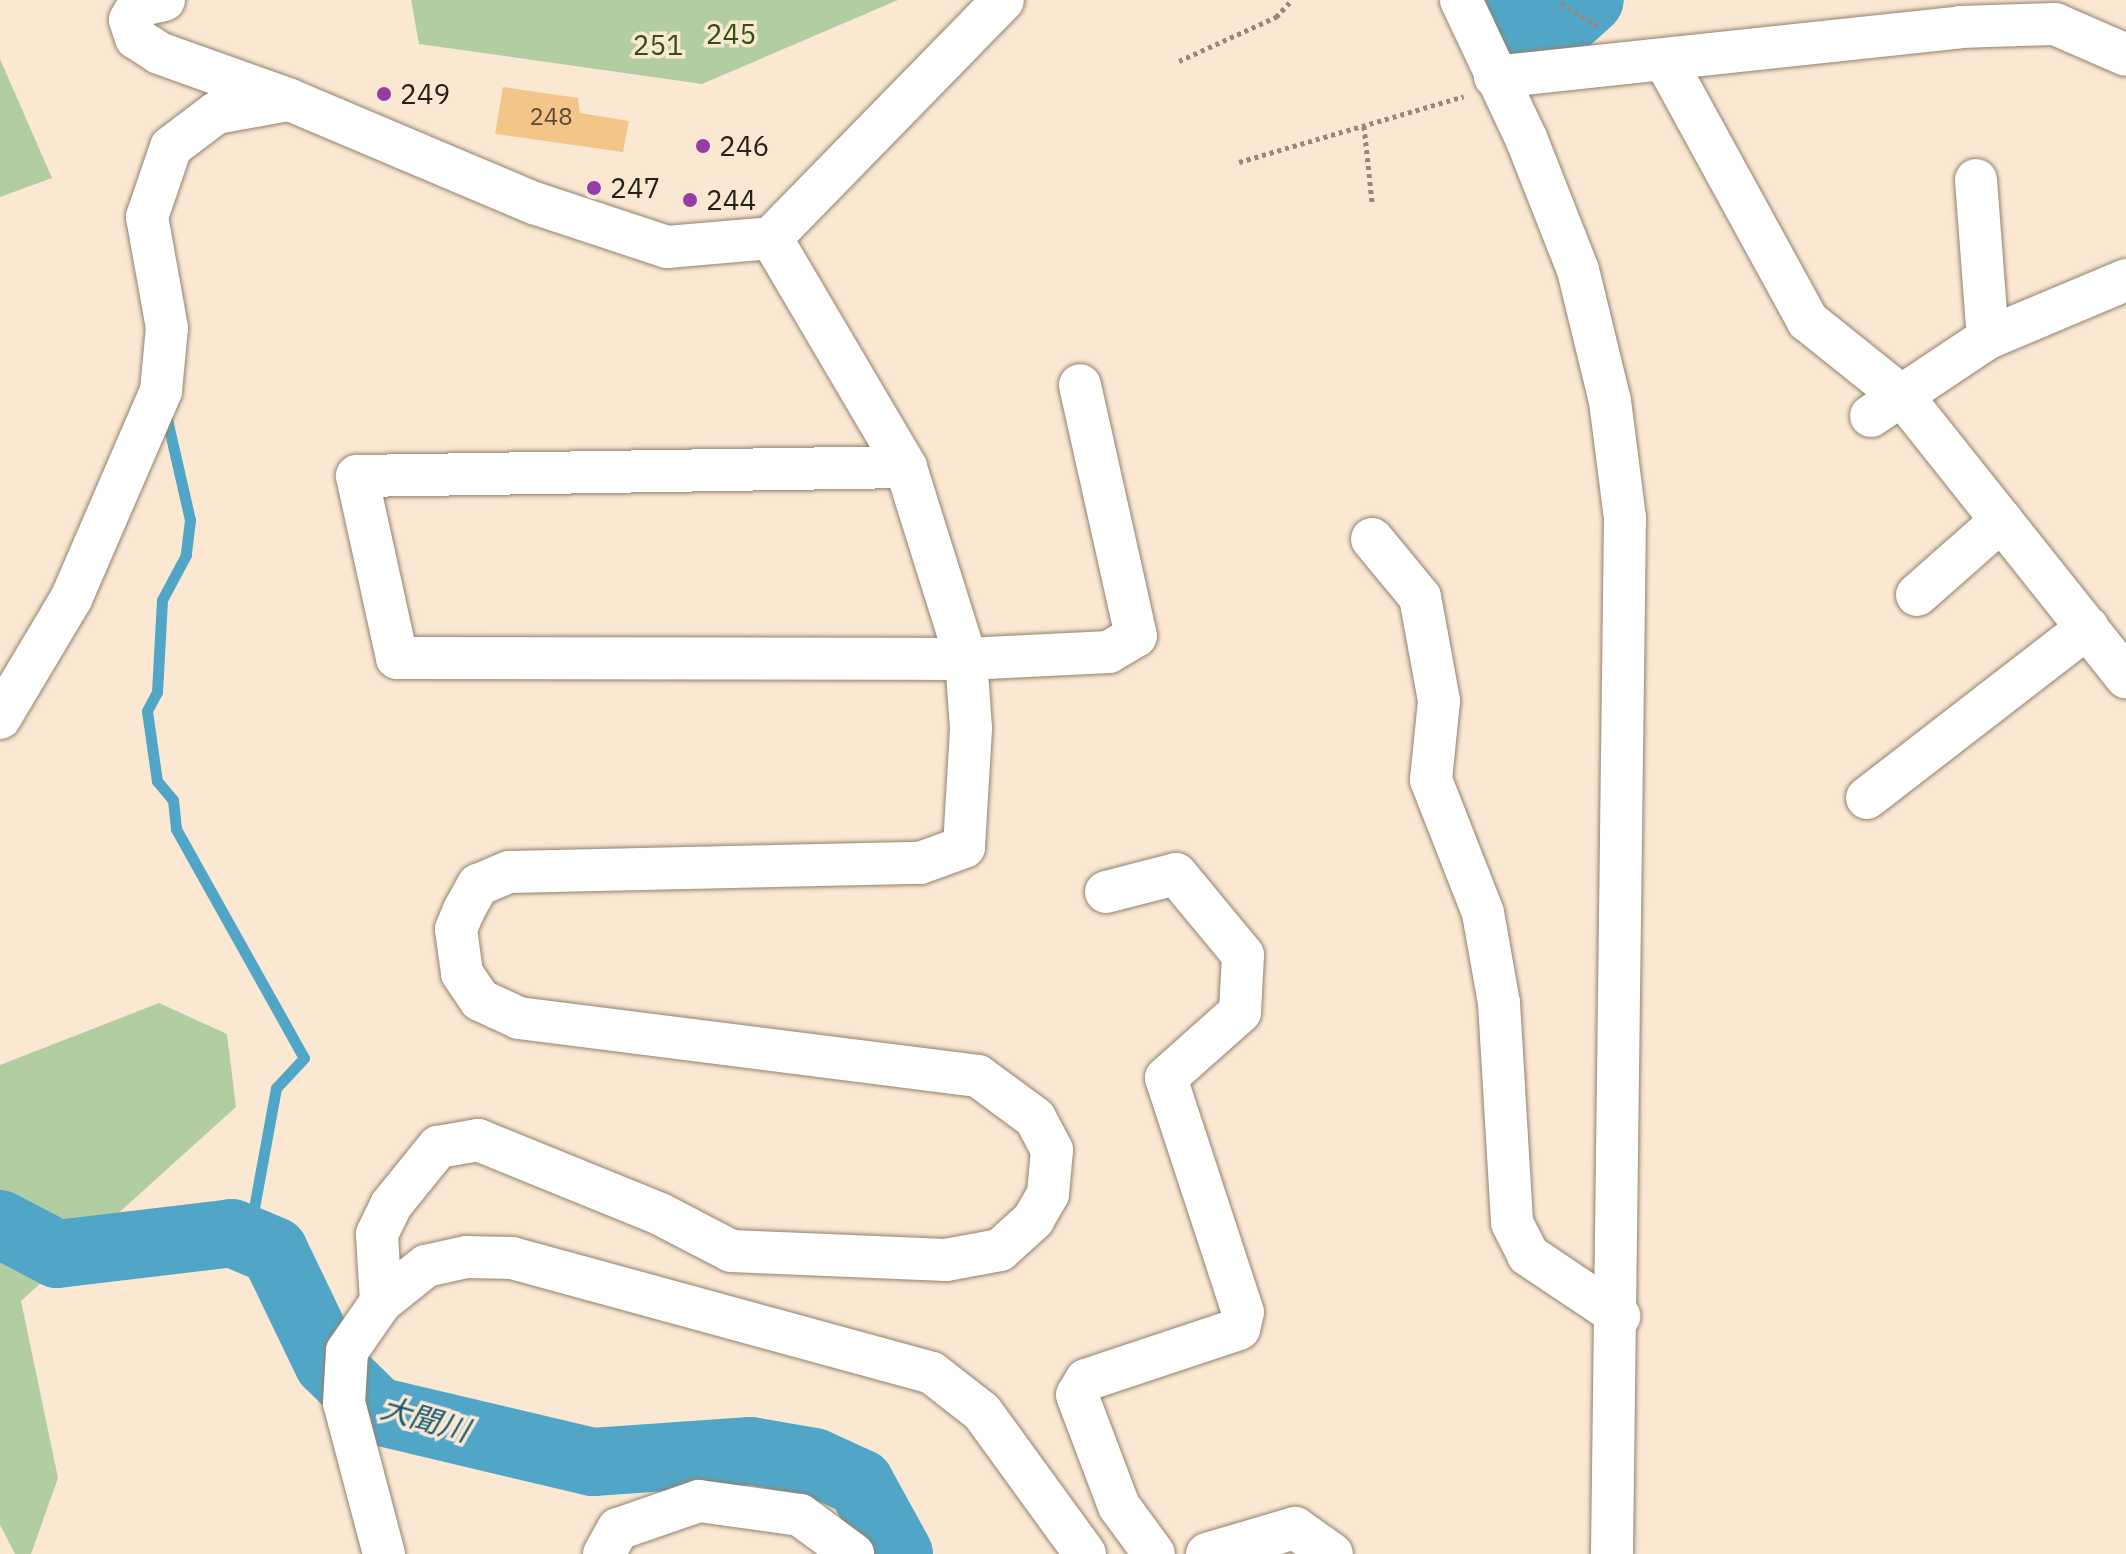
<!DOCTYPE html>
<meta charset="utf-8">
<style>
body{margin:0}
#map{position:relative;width:2126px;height:1554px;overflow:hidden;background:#fae8d3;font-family:"IBM Plex Sans","Noto Sans JP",sans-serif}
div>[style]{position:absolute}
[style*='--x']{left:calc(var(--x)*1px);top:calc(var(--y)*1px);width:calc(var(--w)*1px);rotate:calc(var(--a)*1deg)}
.green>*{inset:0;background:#b3cda3}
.stream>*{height:11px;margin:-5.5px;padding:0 5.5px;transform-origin:5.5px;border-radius:5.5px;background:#51a6c7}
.river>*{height:68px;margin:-34px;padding:0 34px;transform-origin:34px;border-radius:34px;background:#51a6c7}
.building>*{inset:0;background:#f4c588}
.path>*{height:5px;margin-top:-2.5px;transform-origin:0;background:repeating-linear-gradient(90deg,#95897a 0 4px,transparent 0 8px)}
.roads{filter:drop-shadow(0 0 2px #91826f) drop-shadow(0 0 2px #91826f)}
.minor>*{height:42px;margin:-21px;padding:0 21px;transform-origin:21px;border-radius:21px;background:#fff}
.dots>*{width:22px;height:22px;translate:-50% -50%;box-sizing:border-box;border:4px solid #fae8d3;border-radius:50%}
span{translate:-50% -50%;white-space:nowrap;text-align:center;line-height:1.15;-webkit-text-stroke:7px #fae8d3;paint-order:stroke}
.number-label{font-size:24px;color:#5a4934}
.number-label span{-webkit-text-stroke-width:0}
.park-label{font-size:28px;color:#2f5211}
.poi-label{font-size:28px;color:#262018}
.left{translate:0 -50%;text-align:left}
.water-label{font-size:30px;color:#175a72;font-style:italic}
</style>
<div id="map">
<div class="green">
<div style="clip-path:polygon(411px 0,898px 0,702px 84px,419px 44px)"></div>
<div style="clip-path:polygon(0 59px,52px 178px,0 197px)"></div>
<div style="clip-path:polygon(159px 1003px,227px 1034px,236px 1107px,21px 1301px,58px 1478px,31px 1554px,15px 1554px,0 1525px,0 1065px)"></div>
</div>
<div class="stream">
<div style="--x:166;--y:415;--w:108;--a:77.1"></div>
<div style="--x:190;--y:520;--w:35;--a:97"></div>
<div style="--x:186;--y:555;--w:51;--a:118.1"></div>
<div style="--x:162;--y:600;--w:92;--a:93.1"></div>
<div style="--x:157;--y:692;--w:21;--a:118"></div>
<div style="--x:147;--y:711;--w:71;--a:81.9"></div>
<div style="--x:157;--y:781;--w:25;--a:50"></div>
<div style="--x:173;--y:800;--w:29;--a:84"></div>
<div style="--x:176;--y:829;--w:262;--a:60.8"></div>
<div style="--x:304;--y:1058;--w:41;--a:133"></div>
<div style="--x:276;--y:1088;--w:155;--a:100.4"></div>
</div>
<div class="river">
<div style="--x:1504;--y:28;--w:59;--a:-3.9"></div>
<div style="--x:1563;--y:24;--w:36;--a:-42"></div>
<div style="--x:0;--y:1224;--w:64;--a:27.8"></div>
<div style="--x:57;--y:1254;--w:176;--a:-6.8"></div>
<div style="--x:232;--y:1233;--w:46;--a:23.2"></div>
<div style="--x:274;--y:1251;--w:124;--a:64.3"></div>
<div style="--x:328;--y:1363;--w:69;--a:44.4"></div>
<div style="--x:377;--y:1411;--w:222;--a:13.3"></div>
<div style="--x:593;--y:1462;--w:158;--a:-4"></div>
<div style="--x:751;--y:1451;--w:64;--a:9.9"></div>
<div style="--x:814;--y:1462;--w:51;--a:24.5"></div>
<div style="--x:860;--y:1483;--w:81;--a:61.2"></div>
</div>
<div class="building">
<div style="clip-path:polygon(503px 87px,578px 98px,580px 113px,629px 121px,623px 152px,495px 134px)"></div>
</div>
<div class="path">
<div style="--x:1561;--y:3;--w:43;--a:32.6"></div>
<div style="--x:1179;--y:61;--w:107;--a:-24.4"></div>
<div style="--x:1276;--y:17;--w:23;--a:-47"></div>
<div style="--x:1364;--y:126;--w:76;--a:84"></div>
<div style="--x:1239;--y:162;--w:234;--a:-16.3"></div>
</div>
<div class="roads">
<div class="minor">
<div style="--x:164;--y:0;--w:27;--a:167"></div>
<div style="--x:138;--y:6;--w:16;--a:120"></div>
<div style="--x:130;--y:20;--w:19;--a:72"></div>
<div style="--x:136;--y:38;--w:27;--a:33"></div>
<div style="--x:159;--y:53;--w:139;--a:19.7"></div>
<div style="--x:290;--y:100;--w:265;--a:22.9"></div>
<div style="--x:534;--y:203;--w:140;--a:18.3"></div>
<div style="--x:667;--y:247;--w:104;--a:-4.9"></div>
<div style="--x:771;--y:238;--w:332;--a:-45.7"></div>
<div style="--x:1461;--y:0;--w:153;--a:64.8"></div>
<div style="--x:1526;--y:138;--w:142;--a:68.5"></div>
<div style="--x:1578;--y:270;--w:135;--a:76.3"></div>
<div style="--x:1610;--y:401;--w:118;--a:82.7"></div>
<div style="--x:1625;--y:518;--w:1036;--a:90.72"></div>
<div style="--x:1666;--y:62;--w:295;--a:61.3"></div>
<div style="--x:1808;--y:321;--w:123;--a:38.7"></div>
<div style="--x:1904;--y:398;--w:357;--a:51.5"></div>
<div style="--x:1495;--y:77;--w:468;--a:-6.1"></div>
<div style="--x:1960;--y:27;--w:95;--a:-1.8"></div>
<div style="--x:2055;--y:24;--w:77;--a:23.6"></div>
<div style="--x:1976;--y:180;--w:158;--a:85.7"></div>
<div style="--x:1871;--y:416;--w:141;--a:-33.7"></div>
<div style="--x:1988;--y:338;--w:150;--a:-22.8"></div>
<div style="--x:906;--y:467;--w:549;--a:179.06"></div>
<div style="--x:357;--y:476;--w:186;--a:77.6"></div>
<div style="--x:397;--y:658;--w:569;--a:0.1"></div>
<div style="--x:966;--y:659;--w:143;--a:-2.8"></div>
<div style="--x:1109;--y:652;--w:31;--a:-31"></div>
<div style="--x:1136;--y:636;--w:257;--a:-102.6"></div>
<div style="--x:1372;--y:539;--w:75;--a:50.4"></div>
<div style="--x:1420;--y:597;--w:106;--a:79.6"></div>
<div style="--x:1439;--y:701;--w:79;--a:95.8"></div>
<div style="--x:1431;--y:780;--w:143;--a:68.6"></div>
<div style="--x:1483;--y:913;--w:91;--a:79.9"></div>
<div style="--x:1499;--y:1003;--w:220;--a:86.6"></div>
<div style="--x:1512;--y:1223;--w:36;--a:63"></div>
<div style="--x:1528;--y:1255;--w:110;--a:33.8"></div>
<div style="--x:1917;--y:595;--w:113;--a:-41.4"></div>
<div style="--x:0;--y:718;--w:139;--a:-59.2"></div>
<div style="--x:71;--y:599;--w:227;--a:-66.6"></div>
<div style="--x:161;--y:391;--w:63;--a:-84.6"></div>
<div style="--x:167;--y:328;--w:113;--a:-100.2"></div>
<div style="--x:147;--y:217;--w:74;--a:-71.1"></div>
<div style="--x:171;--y:147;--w:56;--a:-37.1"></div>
<div style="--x:216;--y:113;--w:73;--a:-10.2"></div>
<div style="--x:1867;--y:798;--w:279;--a:-37.7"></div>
<div style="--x:1106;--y:892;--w:72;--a:-14.4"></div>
<div style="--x:1176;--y:874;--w:105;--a:50.4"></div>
<div style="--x:1243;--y:955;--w:57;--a:93"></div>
<div style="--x:1240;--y:1012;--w:99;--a:138.3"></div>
<div style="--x:1166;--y:1078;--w:246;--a:71.8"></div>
<div style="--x:1243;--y:1312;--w:17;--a:103"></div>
<div style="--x:1239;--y:1329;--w:161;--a:161.6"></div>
<div style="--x:1086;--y:1380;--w:17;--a:121"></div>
<div style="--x:1077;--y:1395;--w:119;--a:69.3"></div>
<div style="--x:1119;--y:1506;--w:59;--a:53.9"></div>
<div style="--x:381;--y:1302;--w:68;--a:-93.4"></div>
<div style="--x:377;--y:1234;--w:32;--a:-64"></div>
<div style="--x:391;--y:1205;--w:75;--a:-51"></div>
<div style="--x:438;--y:1147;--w:41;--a:-9.9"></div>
<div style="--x:478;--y:1140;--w:196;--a:22.1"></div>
<div style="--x:660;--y:1214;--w:80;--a:27.5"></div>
<div style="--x:731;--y:1251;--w:215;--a:2.4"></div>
<div style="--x:946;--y:1260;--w:55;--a:-10.5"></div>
<div style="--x:1000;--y:1250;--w:45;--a:-42.3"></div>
<div style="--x:1033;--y:1220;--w:30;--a:-60"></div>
<div style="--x:1048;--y:1194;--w:44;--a:-84.8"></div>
<div style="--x:1052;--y:1150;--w:36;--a:-118"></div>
<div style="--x:1035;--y:1118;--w:71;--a:-143.6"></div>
<div style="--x:978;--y:1076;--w:463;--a:-172.8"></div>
<div style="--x:519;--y:1018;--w:43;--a:-155.2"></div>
<div style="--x:480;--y:1000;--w:32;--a:-124"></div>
<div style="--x:462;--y:973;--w:44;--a:-97.8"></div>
<div style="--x:456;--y:929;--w:21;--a:-67"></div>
<div style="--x:464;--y:910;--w:29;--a:-61"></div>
<div style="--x:478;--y:885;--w:34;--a:-23"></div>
<div style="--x:509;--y:872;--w:411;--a:-1.3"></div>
<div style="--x:920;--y:863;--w:47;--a:-20"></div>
<div style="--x:964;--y:847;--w:119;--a:-86.6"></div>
<div style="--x:971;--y:728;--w:69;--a:-94.1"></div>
<div style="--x:966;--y:659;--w:201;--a:-107.4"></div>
<div style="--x:906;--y:467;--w:266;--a:-120.5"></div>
<div style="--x:384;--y:1554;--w:156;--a:-104.8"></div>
<div style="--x:344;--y:1403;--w:52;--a:-86.7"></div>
<div style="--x:347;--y:1351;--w:60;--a:-55.2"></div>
<div style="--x:381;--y:1302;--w:58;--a:-38.7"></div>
<div style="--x:426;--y:1266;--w:41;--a:-12.7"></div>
<div style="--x:466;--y:1257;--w:46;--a:1.2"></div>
<div style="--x:512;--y:1258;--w:435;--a:15.3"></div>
<div style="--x:932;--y:1373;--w:63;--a:38"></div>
<div style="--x:982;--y:1412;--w:175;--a:54"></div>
<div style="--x:604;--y:1554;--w:29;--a:-61"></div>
<div style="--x:618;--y:1529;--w:86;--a:-19.1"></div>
<div style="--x:699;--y:1501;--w:102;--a:7.9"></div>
<div style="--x:800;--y:1515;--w:66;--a:36.3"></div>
<div style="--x:1207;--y:1554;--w:92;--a:-16.5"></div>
<div style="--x:1295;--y:1528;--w:45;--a:35.1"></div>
</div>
</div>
<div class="dots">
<div style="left:384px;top:94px;background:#963ca7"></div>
<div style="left:703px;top:146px;background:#963ca7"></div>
<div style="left:594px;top:188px;background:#963ca7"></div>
<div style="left:690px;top:200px;background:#963ca7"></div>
</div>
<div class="number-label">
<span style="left:551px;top:117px">248</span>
</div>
<div class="park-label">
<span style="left:731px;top:34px">245</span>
<span style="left:658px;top:45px">251</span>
</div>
<div class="poi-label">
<span class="left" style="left:400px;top:94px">249</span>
<span class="left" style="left:719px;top:146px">246</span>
<span class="left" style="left:610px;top:188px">247</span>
<span class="left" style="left:706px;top:200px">244</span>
</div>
<div class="water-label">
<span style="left:425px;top:1419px;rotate:16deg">大聞川</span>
</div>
</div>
